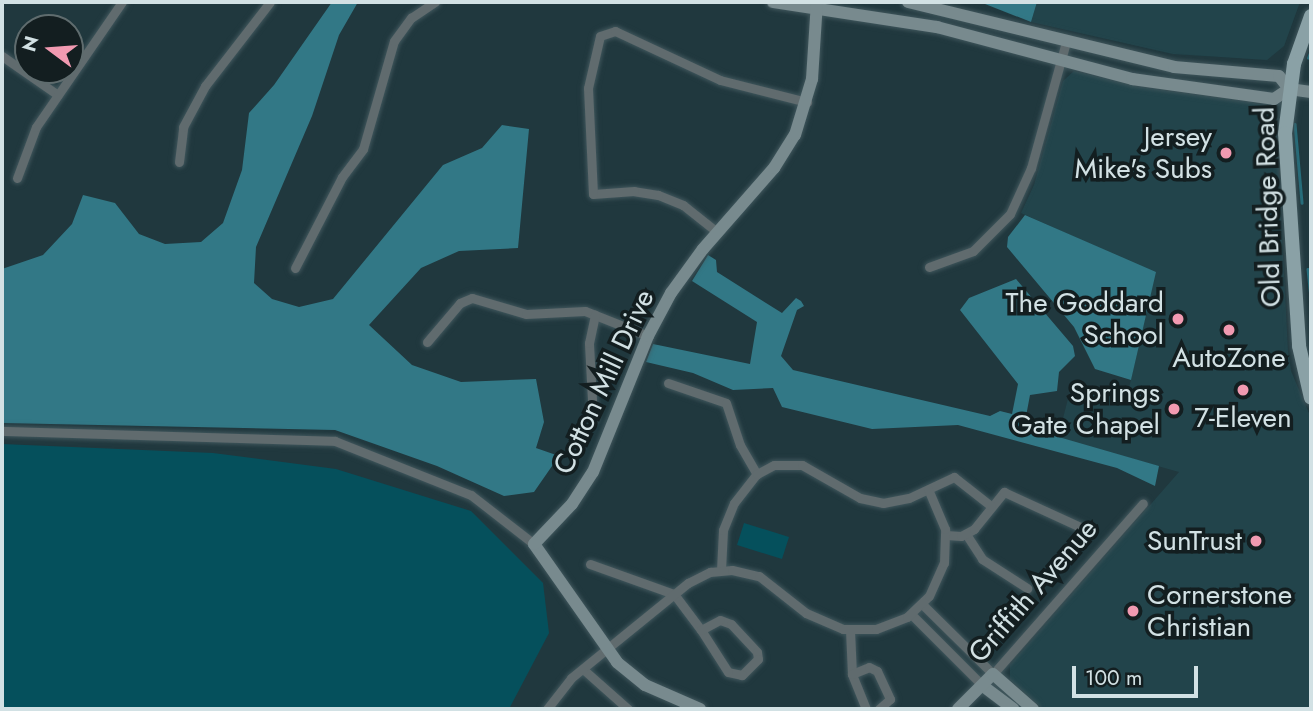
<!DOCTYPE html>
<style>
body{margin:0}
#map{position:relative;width:1313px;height:711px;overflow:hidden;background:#20383e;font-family:Jost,sans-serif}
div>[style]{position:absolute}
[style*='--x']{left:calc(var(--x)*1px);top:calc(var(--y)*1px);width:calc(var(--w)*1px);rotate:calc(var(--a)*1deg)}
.built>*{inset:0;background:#22444b}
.green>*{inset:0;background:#05505c}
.forest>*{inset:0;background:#327886}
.stream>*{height:2.5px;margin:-1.25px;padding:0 1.25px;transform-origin:1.25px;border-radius:1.25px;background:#266e7c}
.roads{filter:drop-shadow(0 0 2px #40565c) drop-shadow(0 0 2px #40565c)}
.street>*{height:9px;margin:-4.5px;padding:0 4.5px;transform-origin:4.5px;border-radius:4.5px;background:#606b6e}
.secondary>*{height:12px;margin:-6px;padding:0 6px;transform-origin:6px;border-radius:6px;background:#788a8e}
.primary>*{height:14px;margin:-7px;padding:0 7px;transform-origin:7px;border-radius:7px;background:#8aa1a6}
.dots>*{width:19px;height:19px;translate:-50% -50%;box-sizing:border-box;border:4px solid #131e20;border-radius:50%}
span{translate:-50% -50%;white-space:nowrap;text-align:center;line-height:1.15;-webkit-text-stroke:7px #131e20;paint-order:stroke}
.poi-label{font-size:28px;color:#d2e1e4}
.right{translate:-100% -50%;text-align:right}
.left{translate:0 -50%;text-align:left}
.street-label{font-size:28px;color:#d2e1e4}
.frame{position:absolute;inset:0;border:4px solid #d2e1e4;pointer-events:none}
.north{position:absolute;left:14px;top:14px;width:70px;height:70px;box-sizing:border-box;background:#131e20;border:2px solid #5f6c6e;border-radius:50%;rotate:286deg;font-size:19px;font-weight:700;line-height:28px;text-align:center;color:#d2e1e4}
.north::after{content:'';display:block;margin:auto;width:24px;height:32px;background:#f19ab1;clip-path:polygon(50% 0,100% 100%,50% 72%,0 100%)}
.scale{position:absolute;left:1072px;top:666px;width:126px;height:32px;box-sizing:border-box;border:4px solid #d2e1e4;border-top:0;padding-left:9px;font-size:21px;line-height:24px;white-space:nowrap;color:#d2e1e4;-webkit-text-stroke:5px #131e20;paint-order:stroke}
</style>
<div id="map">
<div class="built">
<div style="clip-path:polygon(1037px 2px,1300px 2px,1284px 46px,1267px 60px,1173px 54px,1031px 22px)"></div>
<div style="clip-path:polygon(1074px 71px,1140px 87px,1251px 102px,1265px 106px,1276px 119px,1288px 351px,1291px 371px,1311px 418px,1311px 709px,1043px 709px,1010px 680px,1010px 665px,1179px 472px,1058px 438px,1072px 383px,1127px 397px,1155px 273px,1021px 213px,1034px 185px,1063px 81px)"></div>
</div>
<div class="green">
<div style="clip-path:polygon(2px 444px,213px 453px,336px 469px,471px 511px,543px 583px,549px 633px,509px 709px,2px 709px)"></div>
<div style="clip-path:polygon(744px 523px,789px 537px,782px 559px,737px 545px)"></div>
</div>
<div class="forest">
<div style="clip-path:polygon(332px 2px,358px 2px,339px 35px,312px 116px,256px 247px,254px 283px,272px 299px,299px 307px,333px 299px,443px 165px,482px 148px,502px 125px,529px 129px,518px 248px,459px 251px,421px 268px,369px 325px,412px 365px,461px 382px,536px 379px,544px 422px,536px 448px,559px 456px,534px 492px,504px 496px,437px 466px,335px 430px,2px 423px,2px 269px,43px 255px,72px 224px,83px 195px,115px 203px,139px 234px,165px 244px,201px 242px,223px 223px,242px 170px,249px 113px,274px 85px)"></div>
<div style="clip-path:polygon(980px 2px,1037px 2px,1031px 22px)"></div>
<div style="clip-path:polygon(1025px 215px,1156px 272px,1131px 380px,1095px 369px,1074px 327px,1007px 247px,1008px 237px)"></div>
<div style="clip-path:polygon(708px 255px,716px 260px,717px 272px,782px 313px,796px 298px,801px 301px,804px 306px,797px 310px,781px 356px,793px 370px,990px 416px,1000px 411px,1012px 414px,1018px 384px,960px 310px,969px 298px,1016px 279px,1073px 346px,1075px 356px,1059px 372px,1057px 391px,1030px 395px,1024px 427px,1159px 466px,1155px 486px,1117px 468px,958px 425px,872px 429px,782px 407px,773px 388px,733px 390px,693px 373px,646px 362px,653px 344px,750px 364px,757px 322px,692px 281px)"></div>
</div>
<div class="stream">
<div style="--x:1308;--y:58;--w:9;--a:-69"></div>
<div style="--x:1295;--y:124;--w:79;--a:84.9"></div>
<div style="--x:1308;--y:269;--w:31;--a:84"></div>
</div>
<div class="roads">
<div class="street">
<div style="--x:2;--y:56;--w:68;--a:34.9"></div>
<div style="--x:179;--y:162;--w:35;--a:-83"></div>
<div style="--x:183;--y:127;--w:47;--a:-61.8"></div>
<div style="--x:205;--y:86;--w:106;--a:-52.3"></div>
<div style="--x:17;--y:178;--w:54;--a:-69.6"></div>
<div style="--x:36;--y:127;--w:152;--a:-55.5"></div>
<div style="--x:717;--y:232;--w:43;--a:-141.5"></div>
<div style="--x:683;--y:205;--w:27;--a:-158"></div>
<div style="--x:658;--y:195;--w:24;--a:-171"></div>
<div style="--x:634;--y:191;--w:41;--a:175.8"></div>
<div style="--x:593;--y:194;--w:106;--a:-92.7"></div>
<div style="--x:588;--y:88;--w:53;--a:-77"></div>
<div style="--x:600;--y:36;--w:16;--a:-18"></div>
<div style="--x:615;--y:31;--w:116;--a:25"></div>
<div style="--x:720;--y:80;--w:90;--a:14.2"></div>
<div style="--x:929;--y:267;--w:47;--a:-20"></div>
<div style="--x:973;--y:251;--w:52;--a:-45"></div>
<div style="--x:1010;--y:214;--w:51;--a:-65.5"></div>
<div style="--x:1031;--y:168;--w:131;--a:-74.5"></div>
<div style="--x:295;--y:268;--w:102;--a:-62.7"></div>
<div style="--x:342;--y:177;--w:35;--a:-53"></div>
<div style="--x:363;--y:149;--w:112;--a:-74"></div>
<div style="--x:394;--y:41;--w:29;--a:-54"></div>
<div style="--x:411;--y:18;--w:29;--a:-34"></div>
<div style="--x:427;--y:342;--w:51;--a:-49.8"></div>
<div style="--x:460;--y:303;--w:13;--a:-23"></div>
<div style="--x:472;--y:298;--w:56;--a:16.5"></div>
<div style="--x:526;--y:314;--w:59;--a:-2.9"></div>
<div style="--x:585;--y:311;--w:68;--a:21.6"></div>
<div style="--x:668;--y:383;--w:61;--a:19"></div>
<div style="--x:726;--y:403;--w:44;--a:71.6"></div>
<div style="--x:740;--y:445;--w:34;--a:60"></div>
<div style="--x:593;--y:418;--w:75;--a:-93.1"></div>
<div style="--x:589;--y:343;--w:29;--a:-78"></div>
<div style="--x:2;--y:431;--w:333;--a:1.7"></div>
<div style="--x:335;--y:441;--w:146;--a:21.7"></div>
<div style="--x:471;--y:495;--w:80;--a:37.9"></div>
<div style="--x:966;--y:534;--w:30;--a:57"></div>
<div style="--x:982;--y:559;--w:54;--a:32.8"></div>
<div style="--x:946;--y:535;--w:15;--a:4"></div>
<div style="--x:961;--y:536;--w:15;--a:-28"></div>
<div style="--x:974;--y:529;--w:48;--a:-51"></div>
<div style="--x:1004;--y:492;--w:89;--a:24.6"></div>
<div style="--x:590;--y:564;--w:89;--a:19.7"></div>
<div style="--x:674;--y:594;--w:45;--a:53.1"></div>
<div style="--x:721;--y:570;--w:40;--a:-87.1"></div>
<div style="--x:723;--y:530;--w:29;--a:-68"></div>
<div style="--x:734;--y:503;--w:37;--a:-52"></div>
<div style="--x:757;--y:474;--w:19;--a:-28"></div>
<div style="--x:774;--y:465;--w:28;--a:0"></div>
<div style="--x:802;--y:465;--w:67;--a:29.6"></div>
<div style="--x:860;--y:498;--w:24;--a:12"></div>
<div style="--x:883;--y:503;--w:26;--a:-11"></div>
<div style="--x:909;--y:498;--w:50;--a:-25"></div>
<div style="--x:954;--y:477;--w:47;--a:38.1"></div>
<div style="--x:922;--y:604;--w:100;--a:44.6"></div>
<div style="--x:993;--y:674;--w:227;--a:-48.7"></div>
<div style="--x:911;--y:614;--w:102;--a:45"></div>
<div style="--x:720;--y:620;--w:12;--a:20"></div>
<div style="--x:731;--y:624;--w:38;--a:47"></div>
<div style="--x:757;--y:652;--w:7;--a:82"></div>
<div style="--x:758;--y:659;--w:23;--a:135"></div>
<div style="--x:742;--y:675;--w:14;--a:-168"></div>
<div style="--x:728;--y:672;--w:50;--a:-122.7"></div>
<div style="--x:701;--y:630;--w:21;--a:-28"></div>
<div style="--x:850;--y:630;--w:44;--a:87.4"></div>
<div style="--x:584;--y:670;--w:59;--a:41.6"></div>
<div style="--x:547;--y:709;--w:39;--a:-52"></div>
<div style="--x:571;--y:678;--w:151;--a:-39.1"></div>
<div style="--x:688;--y:583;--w:25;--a:-27"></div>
<div style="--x:710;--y:572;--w:22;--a:-5"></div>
<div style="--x:732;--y:570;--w:28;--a:13"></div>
<div style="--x:759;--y:576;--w:60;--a:38.2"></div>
<div style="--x:806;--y:613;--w:40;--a:23.4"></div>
<div style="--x:843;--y:629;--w:33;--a:0"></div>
<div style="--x:876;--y:629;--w:33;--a:-21"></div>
<div style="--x:907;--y:617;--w:30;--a:-44"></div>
<div style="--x:929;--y:596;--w:36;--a:-66"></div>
<div style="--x:944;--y:563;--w:34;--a:-88"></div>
<div style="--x:945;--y:529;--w:43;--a:-113"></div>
<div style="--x:866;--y:709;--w:38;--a:-112"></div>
<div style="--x:852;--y:674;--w:18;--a:-22"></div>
<div style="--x:869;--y:667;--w:9;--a:27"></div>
<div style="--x:877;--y:671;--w:31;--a:65"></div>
<div style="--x:890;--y:699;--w:15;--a:138"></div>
</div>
<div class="secondary">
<div style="--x:773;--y:2;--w:166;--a:8.7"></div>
<div style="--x:937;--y:27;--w:202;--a:14.9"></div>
<div style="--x:1132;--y:79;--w:143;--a:8"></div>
<div style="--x:1274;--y:99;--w:18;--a:-34"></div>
<div style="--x:1289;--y:89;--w:22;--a:8"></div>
<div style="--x:908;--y:2;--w:274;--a:13.7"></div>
<div style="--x:1174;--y:67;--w:105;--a:4.9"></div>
<div style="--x:1279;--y:76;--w:16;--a:52"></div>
<div style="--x:983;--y:686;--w:38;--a:37"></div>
<div style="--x:700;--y:709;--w:60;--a:-156.4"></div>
<div style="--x:645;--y:685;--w:36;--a:-141"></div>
<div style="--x:617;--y:662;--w:144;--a:-125.1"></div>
<div style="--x:534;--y:544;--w:55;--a:-46.5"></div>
<div style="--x:572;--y:504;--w:38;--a:-57"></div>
<div style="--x:593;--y:472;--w:147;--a:-68"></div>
<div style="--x:648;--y:336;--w:49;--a:-61.9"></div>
<div style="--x:671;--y:293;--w:54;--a:-54"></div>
<div style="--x:703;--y:249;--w:108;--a:-48.8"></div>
<div style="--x:774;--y:168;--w:39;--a:-58"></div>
<div style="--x:795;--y:135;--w:59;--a:-73.1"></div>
<div style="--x:812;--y:79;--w:77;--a:-86.3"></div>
<div style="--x:958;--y:709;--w:49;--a:-45"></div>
<div style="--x:993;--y:674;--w:53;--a:41.2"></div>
</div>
<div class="primary">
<div style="--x:1311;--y:16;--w:51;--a:109.5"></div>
<div style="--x:1294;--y:64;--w:70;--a:97.4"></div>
<div style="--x:1285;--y:133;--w:213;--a:86.2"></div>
<div style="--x:1299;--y:346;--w:53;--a:77"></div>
</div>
</div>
<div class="dots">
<div style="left:1226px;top:153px;background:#f19ab1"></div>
<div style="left:1178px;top:319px;background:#f19ab1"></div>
<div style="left:1229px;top:330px;background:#f19ab1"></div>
<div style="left:1243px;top:390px;background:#f19ab1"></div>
<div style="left:1174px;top:409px;background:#f19ab1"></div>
<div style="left:1256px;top:541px;background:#f19ab1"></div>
<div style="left:1133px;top:611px;background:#f19ab1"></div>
</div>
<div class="poi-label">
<span class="right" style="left:1212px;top:153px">Jersey<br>Mike's Subs</span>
<span class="right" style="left:1164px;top:319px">The Goddard<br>School</span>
<span style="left:1229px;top:358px">AutoZone</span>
<span class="right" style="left:1160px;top:409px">Springs<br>Gate Chapel</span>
<span style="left:1243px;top:418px">7-Eleven</span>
<span class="right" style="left:1242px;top:541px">SunTrust</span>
<span class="left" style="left:1147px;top:611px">Cornerstone<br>Christian</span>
</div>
<div class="street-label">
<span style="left:1268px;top:207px;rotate:-92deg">Old Bridge Road</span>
<span style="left:604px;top:382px;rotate:-65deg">Cotton Mill Drive</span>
<span style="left:1033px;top:591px;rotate:-49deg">Griffith Avenue</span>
</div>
<div class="frame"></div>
<div class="north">N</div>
<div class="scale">100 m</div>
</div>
